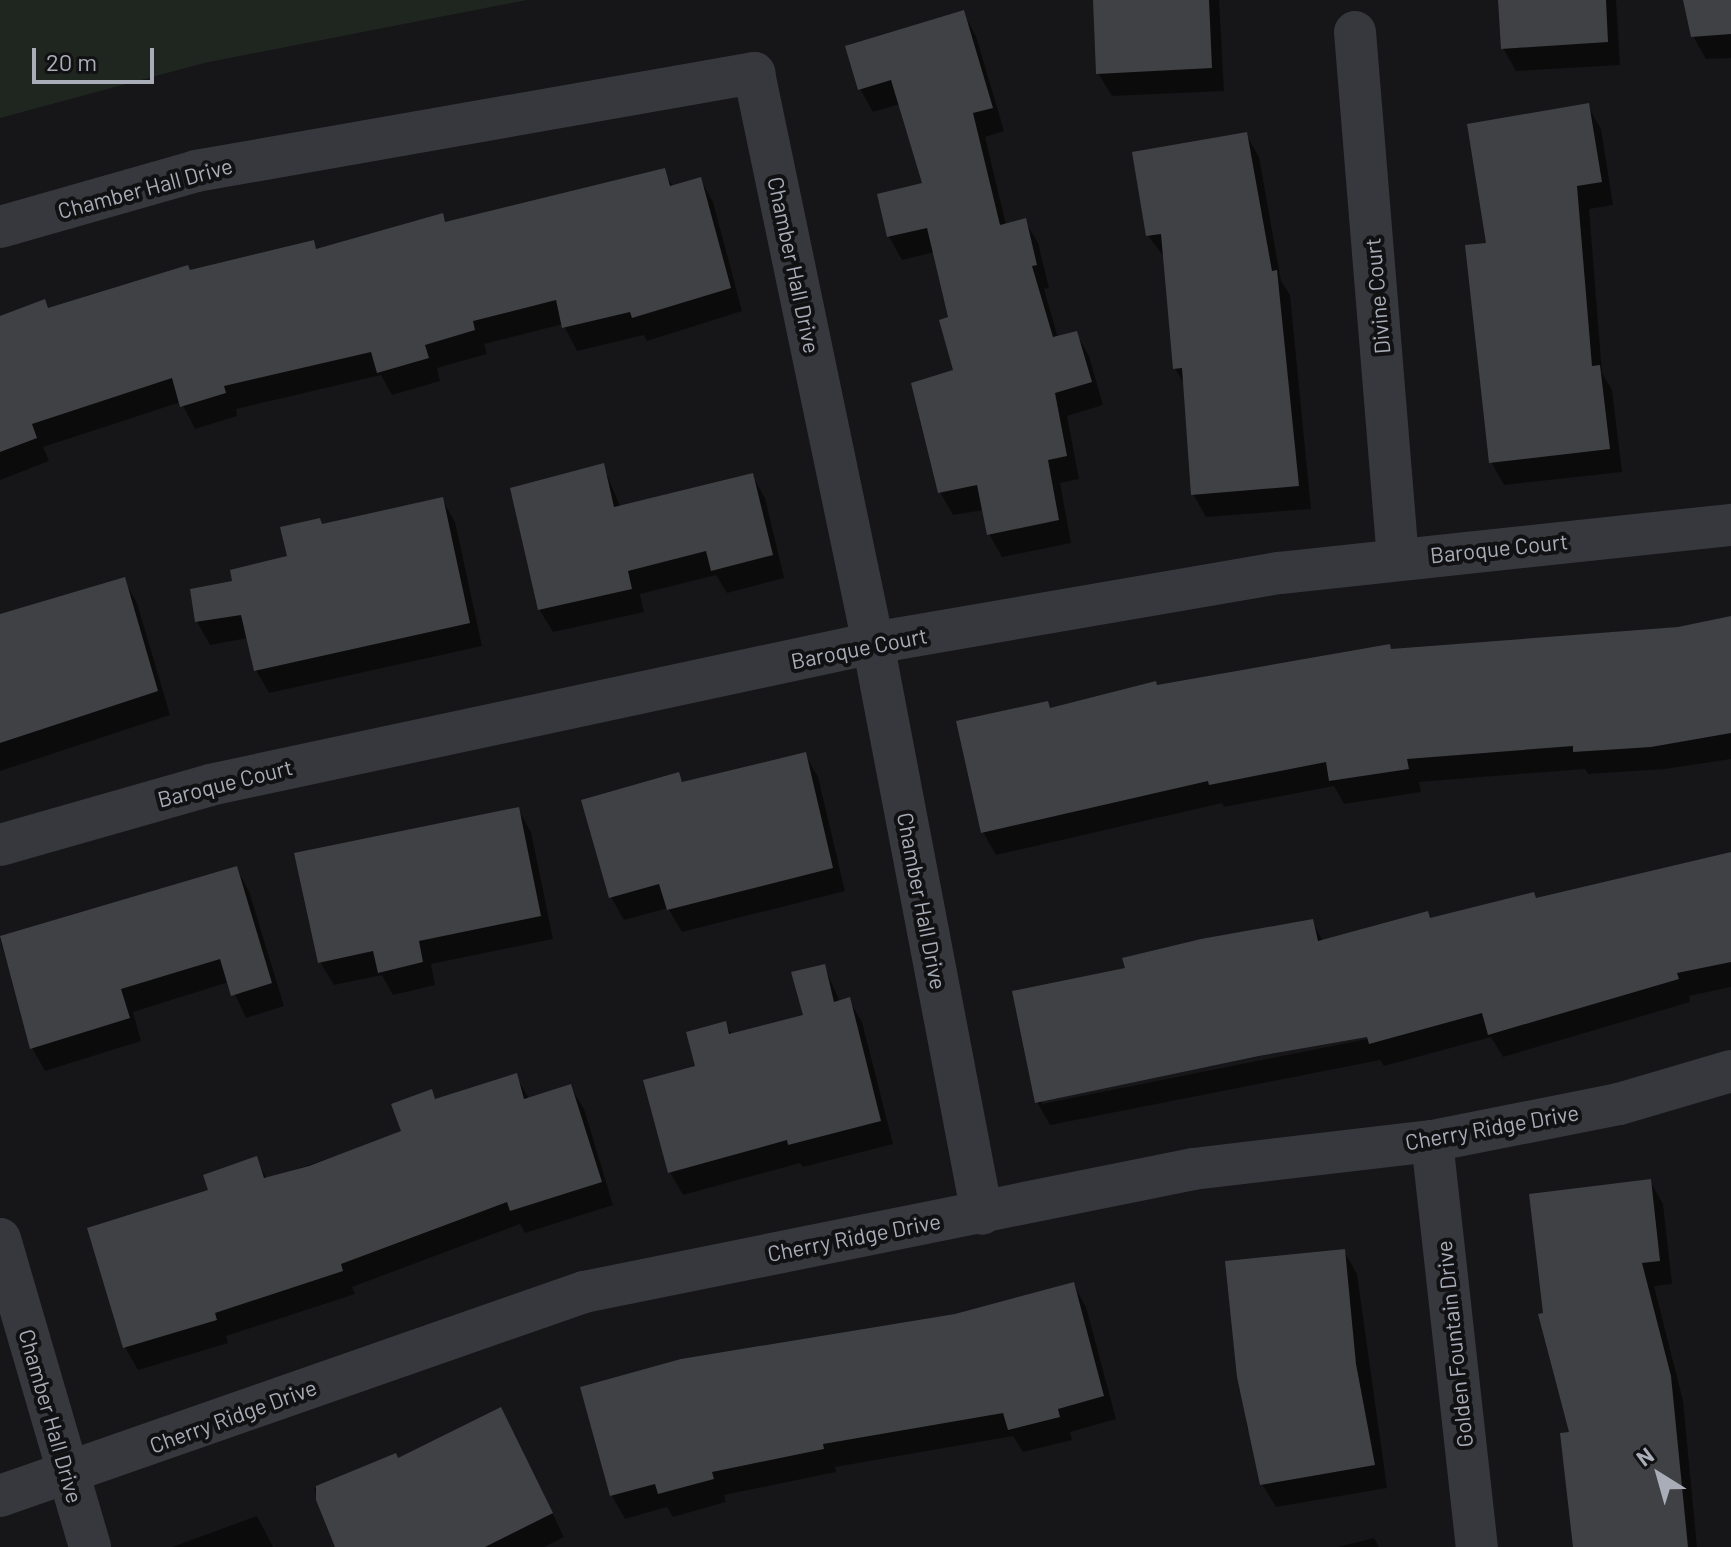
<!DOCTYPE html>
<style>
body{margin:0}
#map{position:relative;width:1731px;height:1547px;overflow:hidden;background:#161618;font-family:Barlow,sans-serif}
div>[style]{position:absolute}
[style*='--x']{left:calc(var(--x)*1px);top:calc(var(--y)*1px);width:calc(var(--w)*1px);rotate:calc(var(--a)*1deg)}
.green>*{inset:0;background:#1e261f}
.shadow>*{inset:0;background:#0007}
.building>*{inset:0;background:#404145}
.street>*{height:42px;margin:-21px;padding:0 21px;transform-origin:21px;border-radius:21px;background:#37383d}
span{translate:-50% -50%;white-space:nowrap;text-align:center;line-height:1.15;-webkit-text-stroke:8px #111113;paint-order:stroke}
.street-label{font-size:22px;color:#a8adb8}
.north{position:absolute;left:1619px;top:1435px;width:80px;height:80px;-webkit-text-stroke:6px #111113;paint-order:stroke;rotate:323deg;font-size:22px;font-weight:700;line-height:32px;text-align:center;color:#a8adb8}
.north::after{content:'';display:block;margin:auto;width:28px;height:36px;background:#a8adb8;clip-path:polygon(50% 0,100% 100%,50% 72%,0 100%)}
.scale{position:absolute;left:32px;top:48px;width:122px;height:36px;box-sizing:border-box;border:4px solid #a8adb8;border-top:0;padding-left:10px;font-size:24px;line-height:28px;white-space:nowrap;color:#a8adb8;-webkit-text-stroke:6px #111113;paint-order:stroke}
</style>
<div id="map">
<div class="green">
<div style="clip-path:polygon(0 0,527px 0,204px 63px,0 118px)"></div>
</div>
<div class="shadow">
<div style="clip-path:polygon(1095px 0,1219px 0,1224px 91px,1112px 96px,1098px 73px)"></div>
<div style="clip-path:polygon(1500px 0,1616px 0,1620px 65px,1516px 71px,1503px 48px)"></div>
<div style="clip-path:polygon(1685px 0,1731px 0,1731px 58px,1706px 59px,1693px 36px)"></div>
<div style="clip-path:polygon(963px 13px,976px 36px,1004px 131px,985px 137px,1006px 225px,1025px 221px,1038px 243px,1049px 288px,1044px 289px,1058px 338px,1076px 333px,1089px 356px,1103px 405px,1067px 416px,1079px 479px,1060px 483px,1071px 543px,1002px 557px,989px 534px,984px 510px,953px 515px,940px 492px,956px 371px,951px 318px,935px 252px,902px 260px,889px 237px,879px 196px,925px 185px,900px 104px,873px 112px,860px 89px)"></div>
<div style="clip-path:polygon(1588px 106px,1601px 129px,1613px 205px,1589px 209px,1602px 373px,1612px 390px,1622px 472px,1504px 485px,1491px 462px,1489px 245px)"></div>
<div style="clip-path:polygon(1246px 134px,1259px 157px,1281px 281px,1290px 295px,1311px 509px,1206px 517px,1193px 494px,1185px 386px,1175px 368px,1165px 258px,1148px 236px)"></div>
<div style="clip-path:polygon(664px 171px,673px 187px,700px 179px,713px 202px,742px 311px,647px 341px,644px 335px,577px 351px,563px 324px,484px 344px,487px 354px,437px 368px,440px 381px,392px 395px,381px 375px,236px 409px,237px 416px,195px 429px,181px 402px,43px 447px,49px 461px,0 480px,0 318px,44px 301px,49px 310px,313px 243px,318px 251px,442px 216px,446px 223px)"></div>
<div style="clip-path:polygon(603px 466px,621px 508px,752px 475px,765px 498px,784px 578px,727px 593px,716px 575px,640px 594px,644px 612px,553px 632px,539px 609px)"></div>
<div style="clip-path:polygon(442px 499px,455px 522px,482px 646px,269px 693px,256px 670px,248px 638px,210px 645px,197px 622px,235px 582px,289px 558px,323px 526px)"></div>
<div style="clip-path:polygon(124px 580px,137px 603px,170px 715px,0 771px,0 614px)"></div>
<div style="clip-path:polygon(1731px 620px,1731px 759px,1665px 769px,1588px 774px,1585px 769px,1419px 782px,1421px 792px,1344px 804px,1334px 786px,1224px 807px,1222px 803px,996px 855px,983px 832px,1047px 703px,1052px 710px,1158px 687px,1392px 651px,1678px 629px)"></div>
<div style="clip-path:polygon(805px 754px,818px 777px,845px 891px,682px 932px,668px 908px,624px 920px,611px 897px,678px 774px,684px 784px)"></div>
<div style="clip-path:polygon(518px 809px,531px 832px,553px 939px,431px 964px,435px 985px,393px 995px,382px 975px,334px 985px,320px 962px)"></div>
<div style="clip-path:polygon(evenodd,1731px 854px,1731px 987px,1689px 996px,1690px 1002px,1503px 1057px,1491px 1037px,1384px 1066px,1380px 1060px,1050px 1125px,1037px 1102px,1127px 970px,1312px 921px,1323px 941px,1427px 913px,1431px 920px,1536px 900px,1731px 854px,1376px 1033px,1377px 1037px,1042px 1104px,1042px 1100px,1376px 1033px)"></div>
<div style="clip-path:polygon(236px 868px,249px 891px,284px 1006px,246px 1018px,229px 982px,133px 1012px,141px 1041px,45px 1071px,32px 1048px,0 939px)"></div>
<div style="clip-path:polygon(824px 966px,840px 1002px,849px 1000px,862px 1022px,893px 1144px,803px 1167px,800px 1163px,683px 1195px,670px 1172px,698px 1067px,725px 1023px,732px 1035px,805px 1016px)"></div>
<div style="clip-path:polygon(516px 1076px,529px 1099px,570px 1086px,584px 1109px,613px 1205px,525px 1233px,520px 1224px,352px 1287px,355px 1294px,226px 1336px,228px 1343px,138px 1370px,125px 1347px,211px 1191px,256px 1159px,267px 1179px,404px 1133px,436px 1100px)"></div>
<div style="clip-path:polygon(1650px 1181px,1663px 1204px,1672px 1284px,1654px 1286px,1683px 1401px,1697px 1547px,1575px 1547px,1571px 1434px,1545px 1314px)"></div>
<div style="clip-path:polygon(1344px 1251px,1357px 1274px,1387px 1488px,1276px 1507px,1262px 1484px,1255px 1442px,1247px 1428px,1227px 1263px)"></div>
<div style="clip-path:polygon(1073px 1284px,1086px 1307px,1116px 1419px,1070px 1432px,1072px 1440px,1023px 1452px,1013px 1436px,835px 1467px,836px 1472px,724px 1495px,726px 1502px,673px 1517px,667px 1507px,625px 1519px,612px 1496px,582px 1388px,955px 1316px)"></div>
<div style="clip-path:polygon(513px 1433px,564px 1537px,544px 1547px,337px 1547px,314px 1489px,395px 1456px,397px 1460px)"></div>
<div style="clip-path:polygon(257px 1516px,273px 1547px,172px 1547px)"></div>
<div style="clip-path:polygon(1374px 1538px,1379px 1547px,1337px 1547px)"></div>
</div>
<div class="building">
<div style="clip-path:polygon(1093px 0,1209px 0,1212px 68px,1096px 74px)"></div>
<div style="clip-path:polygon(1498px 0,1606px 0,1608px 42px,1501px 49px)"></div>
<div style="clip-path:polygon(1683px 0,1731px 0,1731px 34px,1691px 37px)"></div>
<div style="clip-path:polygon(964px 10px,993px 108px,973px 113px,1000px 225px,1026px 218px,1037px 265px,1032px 266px,1053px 337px,1077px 331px,1092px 382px,1055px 393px,1067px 456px,1048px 460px,1059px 520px,987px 535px,977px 485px,938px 493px,911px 383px,953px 370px,939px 320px,948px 317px,927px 228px,887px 237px,877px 194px,922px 183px,891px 80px,858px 90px,845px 46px)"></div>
<div style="clip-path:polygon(1589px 103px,1602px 182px,1577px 186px,1592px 366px,1600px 365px,1610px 449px,1489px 463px,1465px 245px,1486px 243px,1467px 124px)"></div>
<div style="clip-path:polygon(1247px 132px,1272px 271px,1277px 270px,1299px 486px,1191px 495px,1182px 368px,1173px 369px,1161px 234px,1146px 236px,1132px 152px)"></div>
<div style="clip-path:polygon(665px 168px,670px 186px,701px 177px,731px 288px,632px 318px,630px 312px,562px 328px,556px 300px,473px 321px,475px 330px,425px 345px,429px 358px,377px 373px,371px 352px,224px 386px,226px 393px,180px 407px,172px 378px,32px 424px,37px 438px,0 452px,0 316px,45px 299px,48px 308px,188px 265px,190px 270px,314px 240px,316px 249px,443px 213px,445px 222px)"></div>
<div style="clip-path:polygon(604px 463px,614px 507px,753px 473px,773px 555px,711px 571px,706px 551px,628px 571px,632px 589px,538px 610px,510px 488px)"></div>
<div style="clip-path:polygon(443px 497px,470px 623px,254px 671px,241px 615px,195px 622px,190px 589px,232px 581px,230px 570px,287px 556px,280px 527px,320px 518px,322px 524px)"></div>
<div style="clip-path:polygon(125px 577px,158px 691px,0 743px,0 614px)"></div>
<div style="clip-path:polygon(1731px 616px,1731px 733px,1651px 747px,1573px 752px,1573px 746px,1407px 759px,1409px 769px,1329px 781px,1326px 762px,1209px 785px,1208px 781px,981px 833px,956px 721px,1048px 701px,1050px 708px,1156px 681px,1157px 685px,1390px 644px,1391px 649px,1678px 627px)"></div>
<div style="clip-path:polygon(806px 752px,833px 868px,667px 910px,659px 884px,609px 898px,581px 800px,679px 772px,682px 782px)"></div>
<div style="clip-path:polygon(519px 807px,541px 916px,419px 941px,423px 962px,378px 973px,373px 951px,318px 963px,294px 853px)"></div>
<div style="clip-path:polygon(1731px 852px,1731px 962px,1677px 973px,1679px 979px,1488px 1035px,1482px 1013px,1369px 1044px,1367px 1037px,1259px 1056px,1035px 1103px,1012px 991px,1125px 968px,1122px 958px,1201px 939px,1313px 919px,1318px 941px,1428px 911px,1430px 918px,1534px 892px,1536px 898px)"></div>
<div style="clip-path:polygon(237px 866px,272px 983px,231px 996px,220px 959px,121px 989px,130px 1018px,30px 1049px,0 936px)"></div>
<div style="clip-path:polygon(825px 964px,834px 1002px,850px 997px,881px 1121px,788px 1145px,787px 1140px,668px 1173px,643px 1080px,695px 1066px,686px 1032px,726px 1021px,729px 1034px,803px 1015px,791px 972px)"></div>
<div style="clip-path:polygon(517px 1073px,524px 1099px,571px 1084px,602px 1182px,510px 1211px,507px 1202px,341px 1264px,343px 1271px,215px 1313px,217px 1320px,123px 1348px,87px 1228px,208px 1190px,203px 1175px,257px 1156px,264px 1178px,309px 1166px,401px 1131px,391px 1104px,432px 1089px,435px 1099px)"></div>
<div style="clip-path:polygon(1651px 1179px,1660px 1261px,1642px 1263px,1671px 1376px,1688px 1547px,1573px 1547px,1560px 1433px,1569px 1432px,1538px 1314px,1543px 1313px,1529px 1194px)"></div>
<div style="clip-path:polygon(1345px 1249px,1356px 1364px,1375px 1465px,1260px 1485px,1237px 1377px,1225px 1261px)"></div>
<div style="clip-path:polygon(1074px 1282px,1104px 1396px,1058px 1409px,1060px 1417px,1008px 1430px,1003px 1413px,823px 1444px,824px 1449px,712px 1472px,714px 1479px,658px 1494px,655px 1484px,610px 1496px,580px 1387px,681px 1359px,955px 1314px)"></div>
<div style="clip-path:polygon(501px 1407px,553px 1513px,485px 1547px,335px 1547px,316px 1500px,316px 1486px,396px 1453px,398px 1458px)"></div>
</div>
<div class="street">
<div style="--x:1355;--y:32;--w:529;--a:85.34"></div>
<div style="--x:0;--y:227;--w:204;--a:-15.9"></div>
<div style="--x:196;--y:171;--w:567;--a:-9.96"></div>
<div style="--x:754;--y:73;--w:582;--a:78.21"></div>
<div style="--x:873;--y:643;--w:581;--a:79.19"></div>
<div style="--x:0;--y:845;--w:218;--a:-15.9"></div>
<div style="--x:210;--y:785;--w:678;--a:-12.09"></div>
<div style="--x:873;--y:643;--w:413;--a:-9.8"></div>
<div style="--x:1280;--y:573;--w:454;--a:-6.1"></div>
<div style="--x:1432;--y:1141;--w:408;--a:83.7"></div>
<div style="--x:0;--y:1239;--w:321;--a:73.7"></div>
<div style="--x:0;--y:1496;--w:619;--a:-19.26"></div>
<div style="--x:584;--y:1292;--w:621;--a:-11.42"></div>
<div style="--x:1193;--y:1169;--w:241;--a:-6.7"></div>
<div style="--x:1432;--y:1141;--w:191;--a:-11.2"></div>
<div style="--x:1619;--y:1104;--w:117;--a:-16.4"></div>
</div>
<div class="street-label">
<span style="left:145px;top:188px;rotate:-15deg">Chamber Hall Drive</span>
<span style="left:794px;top:265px;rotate:78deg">Chamber Hall Drive</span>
<span style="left:1377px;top:296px;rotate:-95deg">Divine Court</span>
<span style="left:1499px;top:548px;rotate:-6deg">Baroque Court</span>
<span style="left:859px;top:648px;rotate:-11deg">Baroque Court</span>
<span style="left:225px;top:783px;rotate:-14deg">Baroque Court</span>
<span style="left:922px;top:901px;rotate:79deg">Chamber Hall Drive</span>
<span style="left:1492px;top:1127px;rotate:-10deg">Cherry Ridge Drive</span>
<span style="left:854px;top:1237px;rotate:-11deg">Cherry Ridge Drive</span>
<span style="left:1454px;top:1344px;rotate:-96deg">Golden Fountain Drive</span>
<span style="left:51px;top:1416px;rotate:74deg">Chamber Hall Drive</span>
<span style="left:233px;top:1416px;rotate:-20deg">Cherry Ridge Drive</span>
</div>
<div class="north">N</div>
<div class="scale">20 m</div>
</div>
